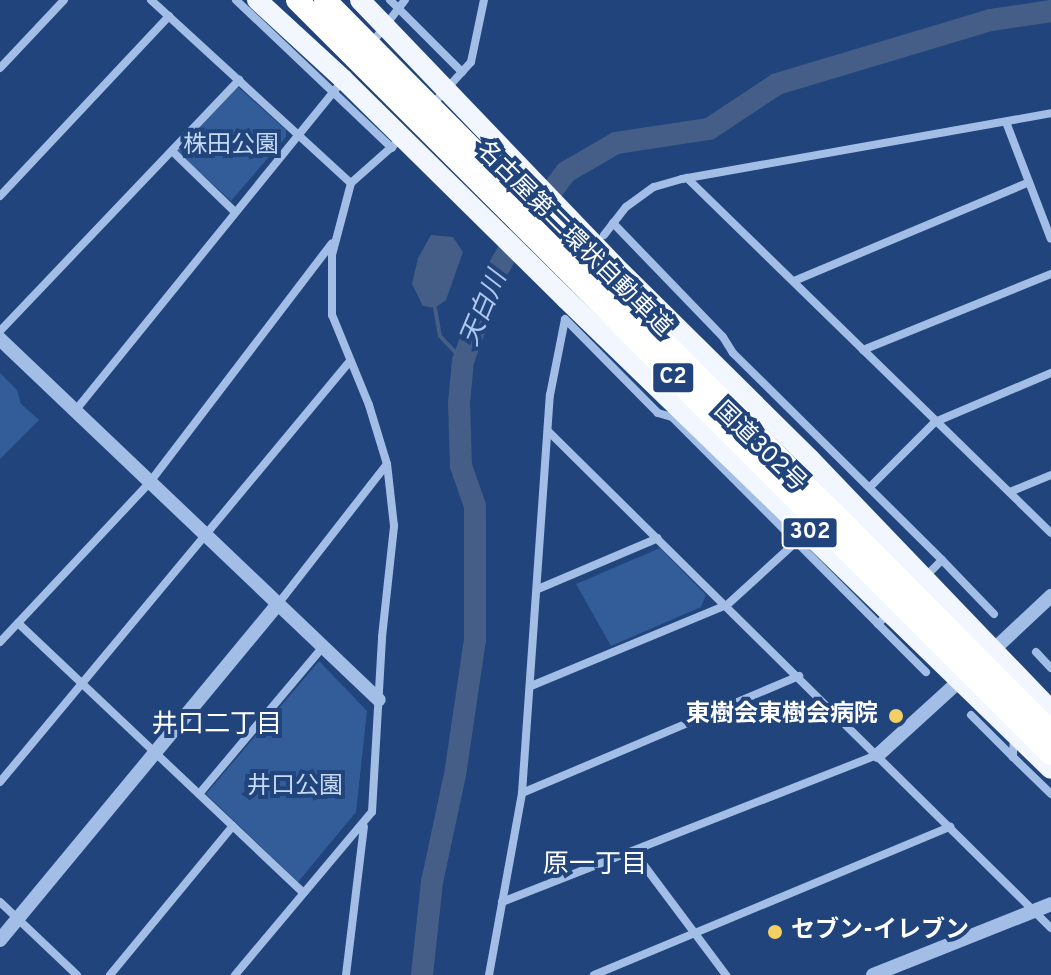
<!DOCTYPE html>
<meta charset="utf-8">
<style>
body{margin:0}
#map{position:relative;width:1051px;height:975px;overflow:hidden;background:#20447b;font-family:Overpass,"Noto Sans JP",sans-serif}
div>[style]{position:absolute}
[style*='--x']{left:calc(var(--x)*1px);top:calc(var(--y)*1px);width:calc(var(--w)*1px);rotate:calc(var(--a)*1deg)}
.green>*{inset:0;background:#335d99}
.water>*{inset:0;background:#445e87}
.stream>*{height:4px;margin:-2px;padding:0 2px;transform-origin:2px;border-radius:2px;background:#445e87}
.river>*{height:22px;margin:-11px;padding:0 11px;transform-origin:11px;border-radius:11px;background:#445e87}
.minor>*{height:8px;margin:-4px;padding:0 4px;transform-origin:4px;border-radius:4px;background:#a3bee6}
.tertiary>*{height:14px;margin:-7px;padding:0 7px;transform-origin:7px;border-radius:7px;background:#a3bee6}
.trunk>*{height:20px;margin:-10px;padding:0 10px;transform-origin:10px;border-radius:10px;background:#f2f6fe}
.trunk-bridge>*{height:20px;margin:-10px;padding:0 10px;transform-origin:10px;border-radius:10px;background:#f2f6fe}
.motorway-bridge>*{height:22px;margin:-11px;padding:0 11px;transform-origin:11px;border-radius:11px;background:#fff}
.dots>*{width:22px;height:22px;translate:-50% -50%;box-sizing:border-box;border:4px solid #20447b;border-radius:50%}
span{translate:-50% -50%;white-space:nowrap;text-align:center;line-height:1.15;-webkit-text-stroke:8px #20447b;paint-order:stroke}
.shield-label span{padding:2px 6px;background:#20447b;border:2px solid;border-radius:6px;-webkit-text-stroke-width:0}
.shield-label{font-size:22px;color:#fff;font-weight:700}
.park-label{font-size:24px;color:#c6d9f5}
.street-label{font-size:24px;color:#fff}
.poi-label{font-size:24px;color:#fff;font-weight:700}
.right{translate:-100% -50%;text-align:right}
.left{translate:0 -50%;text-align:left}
.water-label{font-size:26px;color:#aec8ee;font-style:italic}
.neighbourhood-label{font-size:26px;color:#fff}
</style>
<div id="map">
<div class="green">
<div style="clip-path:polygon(238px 87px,286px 130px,286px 137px,231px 201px,177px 151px)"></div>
<div style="clip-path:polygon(0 373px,17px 390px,21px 404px,39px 420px,0 459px)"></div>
<div style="clip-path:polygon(660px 548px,706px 595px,701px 607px,611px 646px,576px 584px)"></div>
<div style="clip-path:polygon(319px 661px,367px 711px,356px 812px,298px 882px,206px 794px)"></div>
</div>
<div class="water">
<div style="clip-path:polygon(431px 235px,453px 237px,463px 252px,446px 300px,435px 308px,423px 306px,412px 284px,418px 258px)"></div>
</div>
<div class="stream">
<div style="--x:435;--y:308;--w:28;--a:80"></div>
<div style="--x:440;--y:336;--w:34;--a:47"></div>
</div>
<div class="river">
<div style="--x:422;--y:975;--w:94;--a:-83.9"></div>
<div style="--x:432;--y:882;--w:109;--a:-77.9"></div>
<div style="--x:455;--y:775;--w:136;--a:-81.6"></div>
<div style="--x:475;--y:640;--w:134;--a:-90"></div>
<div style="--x:475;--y:506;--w:42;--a:-109.3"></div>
<div style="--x:461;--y:466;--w:63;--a:-91.8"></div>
<div style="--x:459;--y:403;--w:42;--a:-84.6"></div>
<div style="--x:463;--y:361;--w:90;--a:-70"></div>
<div style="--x:494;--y:276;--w:40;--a:-60.3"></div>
<div style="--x:514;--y:241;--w:86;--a:-53"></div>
<div style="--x:566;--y:172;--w:58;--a:-30.1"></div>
<div style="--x:616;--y:143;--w:94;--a:-8.6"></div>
<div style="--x:709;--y:129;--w:82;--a:-33.5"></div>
<div style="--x:777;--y:84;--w:223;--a:-16.7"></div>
<div style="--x:991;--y:20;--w:61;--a:-8.5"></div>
</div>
<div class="minor">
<div style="--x:151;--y:0;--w:271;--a:42.5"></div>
<div style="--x:236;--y:0;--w:215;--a:43.5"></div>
<div style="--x:390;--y:0;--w:102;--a:45"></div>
<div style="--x:372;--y:43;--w:54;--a:-52.5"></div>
<div style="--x:0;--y:68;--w:93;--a:-46.7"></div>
<div style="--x:431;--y:106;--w:59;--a:-47.7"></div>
<div style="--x:471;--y:62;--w:63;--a:-78.2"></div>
<div style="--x:1006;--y:122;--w:125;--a:69"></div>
<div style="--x:172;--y:151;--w:86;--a:44.1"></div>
<div style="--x:687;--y:178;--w:508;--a:44.28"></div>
<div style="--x:0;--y:196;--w:247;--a:-46.8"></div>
<div style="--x:613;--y:223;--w:158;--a:46"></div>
<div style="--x:723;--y:337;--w:19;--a:58"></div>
<div style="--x:733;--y:353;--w:294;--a:44.7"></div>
<div style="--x:942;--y:560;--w:24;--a:135"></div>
<div style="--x:604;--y:235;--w:36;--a:-52"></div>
<div style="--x:626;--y:207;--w:34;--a:-36"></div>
<div style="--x:654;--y:187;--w:29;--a:-16"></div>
<div style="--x:682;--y:179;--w:375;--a:-10.1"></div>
<div style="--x:794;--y:281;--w:255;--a:-22.8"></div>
<div style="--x:565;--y:319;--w:132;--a:45.3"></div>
<div style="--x:658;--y:413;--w:15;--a:16"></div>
<div style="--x:672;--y:417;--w:292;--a:45.1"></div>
<div style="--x:878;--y:624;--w:17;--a:-45"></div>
<div style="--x:0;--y:331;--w:347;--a:-46.4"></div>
<div style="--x:863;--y:350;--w:203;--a:-22"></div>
<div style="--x:75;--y:411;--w:427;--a:-51"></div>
<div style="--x:548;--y:431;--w:707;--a:44.66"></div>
<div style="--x:870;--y:487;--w:92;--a:-45"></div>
<div style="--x:935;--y:422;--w:126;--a:-22.9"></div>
<div style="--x:1010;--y:492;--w:44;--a:-22.5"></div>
<div style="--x:942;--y:560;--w:75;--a:46.1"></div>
<div style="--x:538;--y:589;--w:130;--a:-23"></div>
<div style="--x:278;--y:604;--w:177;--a:-52.1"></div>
<div style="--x:18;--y:623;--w:393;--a:43.4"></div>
<div style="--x:878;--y:624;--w:68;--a:45"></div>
<div style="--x:0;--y:642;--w:219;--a:-46.8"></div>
<div style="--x:150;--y:482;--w:300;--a:-52.7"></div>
<div style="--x:1036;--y:652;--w:22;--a:47"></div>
<div style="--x:531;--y:686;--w:212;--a:-22.5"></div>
<div style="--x:727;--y:605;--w:93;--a:-42.4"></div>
<div style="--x:971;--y:715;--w:59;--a:45"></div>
<div style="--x:1014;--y:736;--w:21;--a:93"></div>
<div style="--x:1013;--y:757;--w:53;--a:44.2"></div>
<div style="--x:0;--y:782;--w:547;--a:-50.26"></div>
<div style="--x:522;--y:793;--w:301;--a:-22.9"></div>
<div style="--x:199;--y:794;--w:192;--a:-49.9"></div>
<div style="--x:634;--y:852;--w:154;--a:53.2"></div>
<div style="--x:0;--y:902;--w:106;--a:43.5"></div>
<div style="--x:502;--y:902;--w:404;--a:-21.4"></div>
<div style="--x:110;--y:975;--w:193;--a:-50.5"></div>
<div style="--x:235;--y:975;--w:213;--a:-50"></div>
<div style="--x:372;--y:812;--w:175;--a:-86.7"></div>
<div style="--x:382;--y:637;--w:112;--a:-83.8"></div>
<div style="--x:394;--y:526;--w:62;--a:-96.4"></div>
<div style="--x:387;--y:464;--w:62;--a:-107"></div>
<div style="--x:369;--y:405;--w:97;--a:-112.3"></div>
<div style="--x:332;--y:315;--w:60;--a:-90"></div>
<div style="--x:332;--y:255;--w:74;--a:-75.2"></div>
<div style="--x:351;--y:183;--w:69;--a:-41.5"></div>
<div style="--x:346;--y:975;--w:149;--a:-83.1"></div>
<div style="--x:489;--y:975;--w:185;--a:-79.7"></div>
<div style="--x:522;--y:793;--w:399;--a:-86"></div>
<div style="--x:550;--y:395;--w:77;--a:-78.8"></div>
<div style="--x:594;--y:975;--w:386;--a:-22.6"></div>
</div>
<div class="tertiary">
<div style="--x:0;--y:339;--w:523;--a:43.61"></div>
<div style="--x:987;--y:656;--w:88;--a:-43.2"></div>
<div style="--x:878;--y:755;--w:119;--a:-42.3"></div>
<div style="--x:0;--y:940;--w:436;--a:-50.4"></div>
<div style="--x:873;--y:975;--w:192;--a:-21.7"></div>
</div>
<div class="trunk">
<div style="--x:614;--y:265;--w:276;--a:44.7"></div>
<div style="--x:810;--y:459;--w:348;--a:46.2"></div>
<div style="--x:566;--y:299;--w:675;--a:44.1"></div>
</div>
<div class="trunk-bridge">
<div style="--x:257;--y:0;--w:117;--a:42.6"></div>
<div style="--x:343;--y:79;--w:313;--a:44.6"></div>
<div style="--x:360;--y:0;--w:367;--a:46.2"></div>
</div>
<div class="motorway-bridge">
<div style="--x:297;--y:0;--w:1066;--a:45"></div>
<div style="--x:325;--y:0;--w:1031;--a:45.24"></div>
</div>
<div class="dots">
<div style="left:896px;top:716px;background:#f3d064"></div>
<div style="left:775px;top:932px;background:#f3d064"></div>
</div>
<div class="shield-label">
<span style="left:673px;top:378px">C2</span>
<span style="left:810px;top:533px">302</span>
</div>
<div class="park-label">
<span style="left:231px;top:147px">株田公園</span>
<span style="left:295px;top:788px">井口公園</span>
</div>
<div class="street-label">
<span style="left:573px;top:240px;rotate:45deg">名古屋第二環状自動車道</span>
<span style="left:759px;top:448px;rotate:44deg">国道302号</span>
</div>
<div class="poi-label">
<span class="right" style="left:878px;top:716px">東樹会東樹会病院</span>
<span class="left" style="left:791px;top:932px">セブン-イレブン</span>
</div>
<div class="water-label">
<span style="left:485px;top:309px;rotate:-67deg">天白川</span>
</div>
<div class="neighbourhood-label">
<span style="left:217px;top:726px">井口二丁目</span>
<span style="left:595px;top:866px">原一丁目</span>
</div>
</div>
